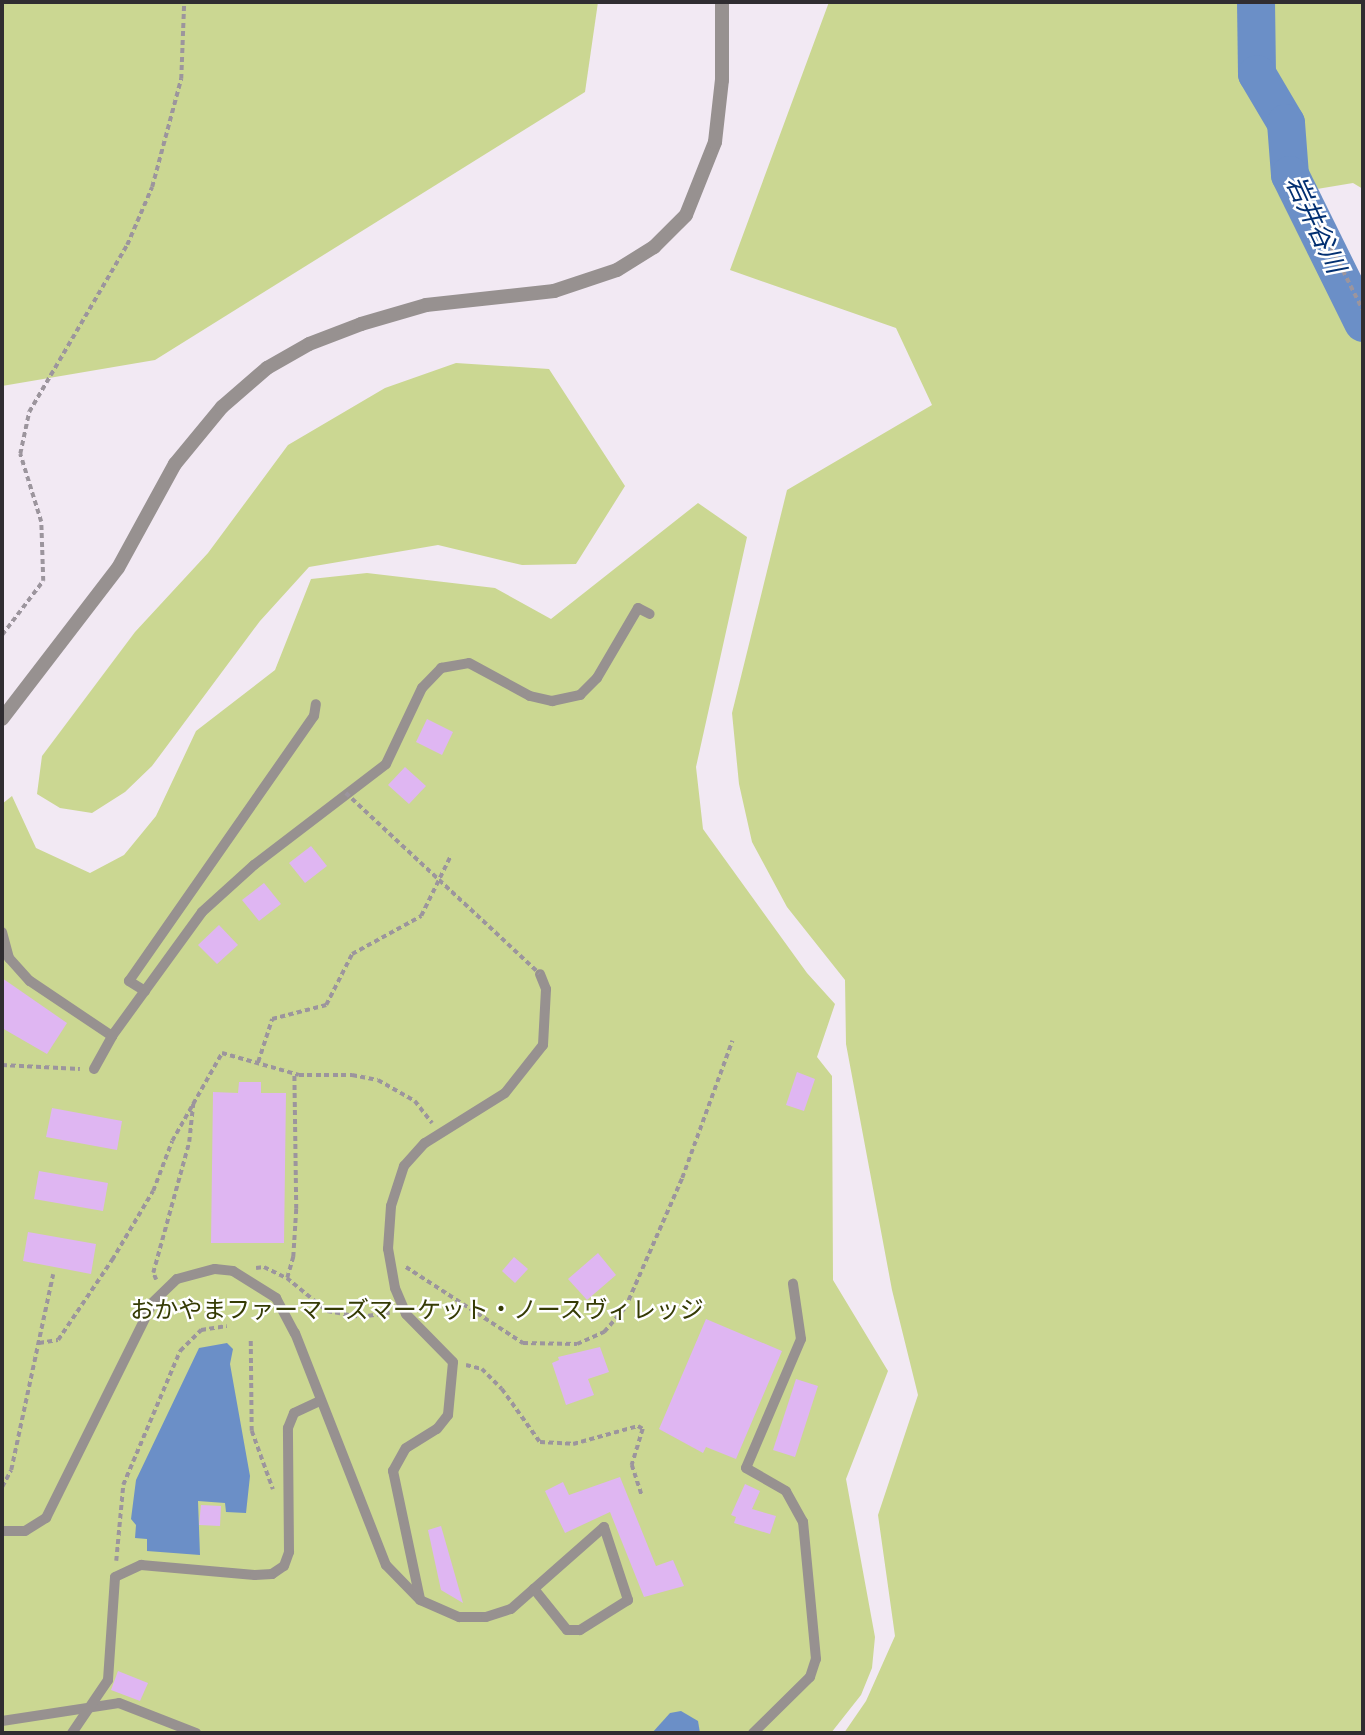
<!DOCTYPE html>
<meta charset="utf-8">
<style>
body{margin:0}
#map{position:relative;width:1365px;height:1735px;overflow:hidden;background:#f2e9f3;font-family:Manrope,"Noto Sans JP",sans-serif}
div>[style]{position:absolute}
[style*='--x']{left:calc(var(--x)*1px);top:calc(var(--y)*1px);width:calc(var(--w)*1px);rotate:calc(var(--a)*1deg)}
.green>*{inset:0;background:#cbd792}
.water>*{inset:0;background:#6b8fc7}
.river>*{height:38px;margin:-19px;padding:0 19px;transform-origin:19px;border-radius:19px;background:#6b8fc7}
.building>*{inset:0;background:#dfb6f2}
.path>*{height:3.5px;margin-top:-1.75px;transform-origin:0;background:repeating-linear-gradient(90deg,#9c959d 0 5px,transparent 0 8.5px)}
.service>*{height:10px;margin:-5px;padding:0 5px;transform-origin:5px;border-radius:5px;background:#979190}
.tertiary>*{height:14px;margin:-7px;padding:0 7px;transform-origin:7px;border-radius:7px;background:#979190}
.path-bridge>*{height:3.5px;margin-top:-1.75px;transform-origin:0;background:repeating-linear-gradient(90deg,#9c959d 0 5px,transparent 0 8.5px)}
span{translate:-50% -50%;white-space:nowrap;text-align:center;line-height:1.15;-webkit-text-stroke:5px #fff;paint-order:stroke}
.park-label{font-size:24px;color:#353b04}
.water-label{font-size:26px;color:#022f71;font-style:italic}
.frame{position:absolute;inset:0;border:4px solid #302d31;pointer-events:none}
</style>
<div id="map">
<div class="green">
<div style="clip-path:polygon(2px 2px,598px 2px,585px 92px,155px 360px,2px 386px)"></div>
<div style="clip-path:polygon(829px 2px,1363px 2px,1363px 189px,1353px 183px,1317px 189px,1310px 224px,1363px 344px,1363px 1733px,844px 1733px,866px 1701px,895px 1636px,878px 1515px,918px 1395px,892px 1290px,846px 1044px,845px 980px,787px 907px,752px 842px,739px 784px,732px 713px,787px 490px,932px 405px,896px 328px,730px 270px)"></div>
<div style="clip-path:polygon(456px 363px,549px 369px,625px 486px,576px 564px,522px 565px,438px 545px,309px 567px,260px 621px,152px 766px,125px 792px,92px 813px,60px 808px,37px 794px,42px 756px,135px 632px,208px 553px,288px 445px,385px 388px)"></div>
<div style="clip-path:polygon(698px 503px,747px 537px,696px 767px,703px 829px,807px 973px,835px 1004px,817px 1057px,832px 1076px,833px 1280px,888px 1371px,846px 1479px,875px 1637px,872px 1668px,861px 1695px,831px 1733px,2px 1733px,2px 804px,12px 796px,36px 848px,90px 873px,124px 855px,156px 816px,196px 731px,275px 670px,311px 579px,367px 573px,495px 588px,551px 619px)"></div>
</div>
<div class="water">
<div style="clip-path:polygon(227px 1343px,233px 1349px,230px 1364px,250px 1476px,246px 1513px,226px 1512px,225px 1503px,198px 1501px,200px 1555px,147px 1551px,147px 1539px,135px 1538px,136px 1525px,131px 1519px,136px 1480px,199px 1348px)"></div>
<div style="clip-path:polygon(681px 1711px,698px 1721px,700px 1733px,652px 1733px,670px 1713px)"></div>
</div>
<div class="river">
<div style="--x:1256;--y:2;--w:72;--a:89.2"></div>
<div style="--x:1257;--y:74;--w:57;--a:59.4"></div>
<div style="--x:1286;--y:123;--w:52;--a:85.6"></div>
<div style="--x:1290;--y:175;--w:165;--a:63.7"></div>
</div>
<div class="building">
<div style="clip-path:polygon(427px 719px,453px 732px,442px 755px,416px 742px)"></div>
<div style="clip-path:polygon(405px 767px,426px 786px,409px 804px,388px 785px)"></div>
<div style="clip-path:polygon(311px 846px,327px 866px,305px 883px,289px 863px)"></div>
<div style="clip-path:polygon(264px 883px,281px 904px,259px 921px,242px 900px)"></div>
<div style="clip-path:polygon(219px 925px,238px 945px,217px 964px,198px 945px)"></div>
<div style="clip-path:polygon(2px 978px,67px 1023px,47px 1054px,2px 1028px)"></div>
<div style="clip-path:polygon(797px 1072px,815px 1079px,804px 1111px,786px 1105px)"></div>
<div style="clip-path:polygon(239px 1082px,261px 1082px,261px 1093px,286px 1093px,284px 1243px,211px 1243px,213px 1092px,238px 1093px)"></div>
<div style="clip-path:polygon(52px 1108px,122px 1121px,117px 1150px,46px 1137px)"></div>
<div style="clip-path:polygon(39px 1171px,108px 1183px,103px 1211px,34px 1199px)"></div>
<div style="clip-path:polygon(28px 1232px,96px 1244px,91px 1274px,23px 1261px)"></div>
<div style="clip-path:polygon(598px 1253px,616px 1275px,587px 1300px,568px 1279px)"></div>
<div style="clip-path:polygon(514px 1257px,528px 1269px,515px 1283px,502px 1271px)"></div>
<div style="clip-path:polygon(706px 1319px,782px 1351px,736px 1459px,706px 1447px,703px 1453px,659px 1429px)"></div>
<div style="clip-path:polygon(600px 1347px,609px 1372px,588px 1379px,594px 1395px,566px 1405px,552px 1363px,559px 1360px,558px 1357px)"></div>
<div style="clip-path:polygon(796px 1379px,818px 1386px,795px 1457px,773px 1450px)"></div>
<div style="clip-path:polygon(620px 1477px,656px 1566px,673px 1560px,684px 1586px,644px 1597px,610px 1512px,565px 1533px,545px 1491px,563px 1482px,569px 1495px)"></div>
<div style="clip-path:polygon(745px 1484px,760px 1491px,752px 1509px,776px 1516px,770px 1534px,734px 1523px,736px 1517px,731px 1515px)"></div>
<div style="clip-path:polygon(201px 1505px,221px 1506px,220px 1526px,199px 1525px)"></div>
<div style="clip-path:polygon(441px 1526px,463px 1603px,441px 1590px,428px 1530px)"></div>
<div style="clip-path:polygon(118px 1671px,148px 1683px,140px 1701px,111px 1690px)"></div>
</div>
<div class="path">
<div style="--x:1320;--y:225;--w:95;--a:63.2"></div>
<div style="--x:2;--y:635;--w:68;--a:-52.8"></div>
<div style="--x:43;--y:581;--w:59;--a:-91.9"></div>
<div style="--x:41;--y:522;--w:71;--a:-107.2"></div>
<div style="--x:20;--y:454;--w:43;--a:-77.9"></div>
<div style="--x:29;--y:412;--w:194;--a:-59.6"></div>
<div style="--x:127;--y:245;--w:63;--a:-66.7"></div>
<div style="--x:152;--y:187;--w:112;--a:-75"></div>
<div style="--x:181;--y:79;--w:77;--a:-87.8"></div>
<div style="--x:258;--y:1062;--w:45;--a:-72"></div>
<div style="--x:272;--y:1019;--w:56;--a:-14.5"></div>
<div style="--x:326;--y:1005;--w:57;--a:-63"></div>
<div style="--x:352;--y:954;--w:79;--a:-28.8"></div>
<div style="--x:421;--y:916;--w:68;--a:-63.8"></div>
<div style="--x:2;--y:1065;--w:78;--a:2.9"></div>
<div style="--x:406;--y:1267;--w:140;--a:33"></div>
<div style="--x:523;--y:1343;--w:54;--a:1.1"></div>
<div style="--x:577;--y:1344;--w:30;--a:-24"></div>
<div style="--x:604;--y:1332;--w:32;--a:-49"></div>
<div style="--x:625;--y:1308;--w:142;--a:-66.3"></div>
<div style="--x:682;--y:1178;--w:146;--a:-69.9"></div>
<div style="--x:256;--y:1268;--w:8;--a:-7"></div>
<div style="--x:264;--y:1267;--w:25;--a:26"></div>
<div style="--x:287;--y:1278;--w:52;--a:39.5"></div>
<div style="--x:327;--y:1311;--w:34;--a:10"></div>
<div style="--x:360;--y:1317;--w:30;--a:-8"></div>
<div style="--x:287;--y:1278;--w:22;--a:-74"></div>
<div style="--x:293;--y:1257;--w:48;--a:-86.4"></div>
<div style="--x:296;--y:1209;--w:135;--a:-90.8"></div>
<div style="--x:156;--y:1280;--w:8;--a:-113"></div>
<div style="--x:153;--y:1273;--w:136;--a:-74.6"></div>
<div style="--x:189;--y:1142;--w:38;--a:-84"></div>
<div style="--x:251;--y:1341;--w:90;--a:89.4"></div>
<div style="--x:252;--y:1431;--w:62;--a:70.1"></div>
<div style="--x:39;--y:1343;--w:19;--a:-9"></div>
<div style="--x:58;--y:1340;--w:97;--a:-56"></div>
<div style="--x:112;--y:1260;--w:80;--a:-59.3"></div>
<div style="--x:153;--y:1191;--w:53;--a:-69.2"></div>
<div style="--x:172;--y:1141;--w:101;--a:-60.4"></div>
<div style="--x:222;--y:1053;--w:80;--a:15.9"></div>
<div style="--x:299;--y:1075;--w:53;--a:0"></div>
<div style="--x:352;--y:1075;--w:26;--a:11"></div>
<div style="--x:378;--y:1080;--w:43;--a:29.6"></div>
<div style="--x:415;--y:1101;--w:28;--a:52"></div>
<div style="--x:466;--y:1365;--w:16;--a:14"></div>
<div style="--x:482;--y:1369;--w:28;--a:45"></div>
<div style="--x:502;--y:1389;--w:65;--a:54.4"></div>
<div style="--x:540;--y:1442;--w:33;--a:3"></div>
<div style="--x:573;--y:1444;--w:67;--a:-15.5"></div>
<div style="--x:638;--y:1426;--w:6;--a:31"></div>
<div style="--x:643;--y:1429;--w:38;--a:107"></div>
<div style="--x:632;--y:1465;--w:33;--a:72"></div>
<div style="--x:2;--y:1487;--w:19;--a:-62"></div>
<div style="--x:11;--y:1470;--w:200;--a:-77.9"></div>
<div style="--x:116;--y:1561;--w:76;--a:-84.7"></div>
<div style="--x:123;--y:1485;--w:146;--a:-67"></div>
<div style="--x:180;--y:1351;--w:30;--a:-45"></div>
<div style="--x:201;--y:1330;--w:26;--a:-9"></div>
</div>
<div class="service">
<div style="--x:2;--y:932;--w:27;--a:75"></div>
<div style="--x:9;--y:958;--w:31;--a:48"></div>
<div style="--x:30;--y:981;--w:99;--a:33.9"></div>
<div style="--x:145;--y:991;--w:19;--a:-148"></div>
<div style="--x:129;--y:981;--w:323;--a:-55.1"></div>
<div style="--x:314;--y:716;--w:12;--a:-81"></div>
<div style="--x:94;--y:1069;--w:38;--a:-61"></div>
<div style="--x:112;--y:1036;--w:153;--a:-54"></div>
<div style="--x:202;--y:912;--w:70;--a:-42.1"></div>
<div style="--x:254;--y:865;--w:166;--a:-37.4"></div>
<div style="--x:386;--y:764;--w:84;--a:-64.7"></div>
<div style="--x:422;--y:688;--w:28;--a:-46"></div>
<div style="--x:441;--y:668;--w:28;--a:-10"></div>
<div style="--x:469;--y:663;--w:69;--a:28.4"></div>
<div style="--x:530;--y:696;--w:23;--a:13"></div>
<div style="--x:552;--y:701;--w:29;--a:-12"></div>
<div style="--x:580;--y:695;--w:24;--a:-45"></div>
<div style="--x:597;--y:678;--w:81;--a:-59.6"></div>
<div style="--x:638;--y:608;--w:13;--a:27"></div>
<div style="--x:2;--y:1531;--w:23;--a:0"></div>
<div style="--x:25;--y:1531;--w:25;--a:-32"></div>
<div style="--x:46;--y:1518;--w:241;--a:-63.6"></div>
<div style="--x:153;--y:1302;--w:33;--a:-44"></div>
<div style="--x:177;--y:1279;--w:39;--a:-15"></div>
<div style="--x:215;--y:1269;--w:18;--a:6"></div>
<div style="--x:233;--y:1271;--w:51;--a:32.1"></div>
<div style="--x:276;--y:1298;--w:40;--a:62"></div>
<div style="--x:295;--y:1333;--w:249;--a:68.6"></div>
<div style="--x:386;--y:1565;--w:49;--a:45.8"></div>
<div style="--x:420;--y:1600;--w:43;--a:23.6"></div>
<div style="--x:459;--y:1617;--w:27;--a:0"></div>
<div style="--x:486;--y:1617;--w:26;--a:-18"></div>
<div style="--x:511;--y:1609;--w:124;--a:-41.4"></div>
<div style="--x:604;--y:1527;--w:77;--a:71.8"></div>
<div style="--x:628;--y:1600;--w:57;--a:148"></div>
<div style="--x:580;--y:1630;--w:13;--a:180"></div>
<div style="--x:567;--y:1630;--w:53;--a:-128.8"></div>
<div style="--x:420;--y:1599;--w:131;--a:-101.9"></div>
<div style="--x:393;--y:1471;--w:26;--a:-61"></div>
<div style="--x:406;--y:1448;--w:36;--a:-32"></div>
<div style="--x:437;--y:1429;--w:18;--a:-52"></div>
<div style="--x:448;--y:1415;--w:53;--a:-84.6"></div>
<div style="--x:453;--y:1362;--w:67;--a:-134.4"></div>
<div style="--x:406;--y:1314;--w:28;--a:-113"></div>
<div style="--x:395;--y:1288;--w:40;--a:-100"></div>
<div style="--x:388;--y:1249;--w:43;--a:-86"></div>
<div style="--x:391;--y:1206;--w:42;--a:-72"></div>
<div style="--x:404;--y:1166;--w:31;--a:-48"></div>
<div style="--x:425;--y:1143;--w:94;--a:-32"></div>
<div style="--x:505;--y:1093;--w:61;--a:-51.6"></div>
<div style="--x:543;--y:1045;--w:56;--a:-86.9"></div>
<div style="--x:546;--y:989;--w:16;--a:-112"></div>
<div style="--x:2;--y:1721;--w:118;--a:-8.7"></div>
<div style="--x:119;--y:1703;--w:83;--a:21.3"></div>
<div style="--x:72;--y:1733;--w:64;--a:-55.8"></div>
<div style="--x:108;--y:1680;--w:103;--a:-86.1"></div>
<div style="--x:115;--y:1577;--w:29;--a:-25"></div>
<div style="--x:141;--y:1565;--w:114;--a:5"></div>
<div style="--x:255;--y:1575;--w:17;--a:-3"></div>
<div style="--x:272;--y:1574;--w:14;--a:-34"></div>
<div style="--x:284;--y:1566;--w:15;--a:-70"></div>
<div style="--x:289;--y:1552;--w:124;--a:-90.5"></div>
<div style="--x:288;--y:1428;--w:16;--a:-68"></div>
<div style="--x:294;--y:1413;--w:29;--a:-25"></div>
<div style="--x:753;--y:1733;--w:80;--a:-44.5"></div>
<div style="--x:810;--y:1677;--w:19;--a:-72"></div>
<div style="--x:816;--y:1659;--w:138;--a:-95.4"></div>
<div style="--x:803;--y:1522;--w:35;--a:-119"></div>
<div style="--x:786;--y:1491;--w:46;--a:-150.1"></div>
<div style="--x:746;--y:1468;--w:140;--a:-66.9"></div>
<div style="--x:801;--y:1339;--w:56;--a:-98.3"></div>
</div>
<div class="tertiary">
<div style="--x:2;--y:719;--w:190;--a:-52.5"></div>
<div style="--x:118;--y:568;--w:119;--a:-61.3"></div>
<div style="--x:175;--y:464;--w:74;--a:-50.5"></div>
<div style="--x:222;--y:407;--w:60;--a:-40.9"></div>
<div style="--x:267;--y:368;--w:48;--a:-29.7"></div>
<div style="--x:309;--y:344;--w:56;--a:-21"></div>
<div style="--x:361;--y:324;--w:68;--a:-16.3"></div>
<div style="--x:426;--y:305;--w:129;--a:-6.2"></div>
<div style="--x:554;--y:291;--w:66;--a:-18.4"></div>
<div style="--x:617;--y:270;--w:44;--a:-31.9"></div>
<div style="--x:654;--y:247;--w:45;--a:-45"></div>
<div style="--x:686;--y:215;--w:79;--a:-68.3"></div>
<div style="--x:715;--y:142;--w:62;--a:-83.6"></div>
<div style="--x:722;--y:80;--w:78;--a:-90"></div>
</div>
<div class="path-bridge">
<div style="--x:346;--y:793;--w:265;--a:43"></div>
</div>
<div class="park-label">
<span style="left:417px;top:1309px">おかやまファーマーズマーケット・ノースヴィレッジ</span>
</div>
<div class="water-label">
<span style="left:1316px;top:224px;rotate:65deg">岩井谷川</span>
</div>
<div class="frame"></div>
</div>
